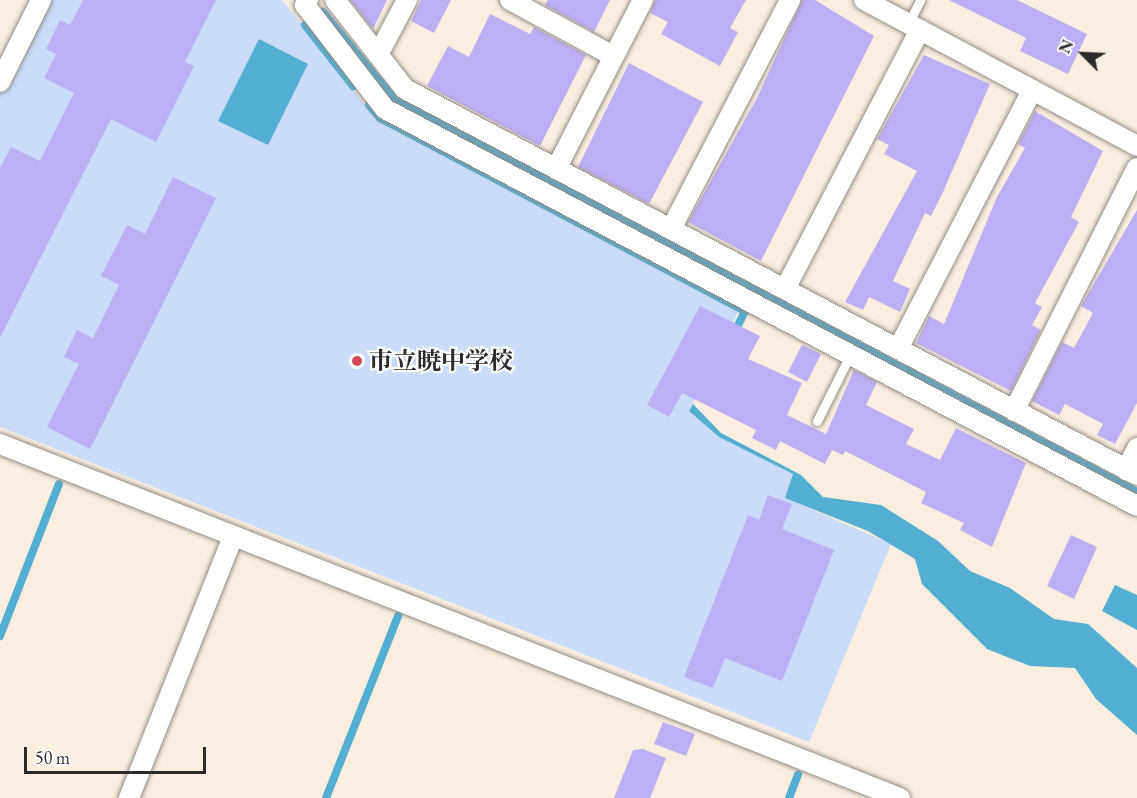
<!DOCTYPE html>
<meta charset="utf-8">
<style>
body{margin:0}
#map{position:relative;width:1137px;height:798px;overflow:hidden;background:#f9eedf;font-family:"EB Garamond","Noto Serif JP",serif}
div>[style]{position:absolute}
[style*='--x']{left:calc(var(--x)*1px);top:calc(var(--y)*1px);width:calc(var(--w)*1px);rotate:calc(var(--a)*1deg)}
.built>*{inset:0;background:#cadcf9}
.water>*{inset:0;background:#54aed2}
.stream>*{height:8px;margin:-4px;padding:0 4px;transform-origin:4px;border-radius:4px;background:#54aed2}
.building>*{inset:0;background:#bdaff3}
.roads{filter:drop-shadow(0 0 2px #928c85) drop-shadow(0 0 2px #928c85)}
.lane>*{height:9px;margin:-4.5px;padding:0 4.5px;transform-origin:4.5px;border-radius:4.5px;background:#fff}
.street>*{height:20px;margin:-10px;padding:0 10px;transform-origin:10px;border-radius:10px;background:#fff}
.dots>*{width:16px;height:16px;translate:-50% -50%;box-sizing:border-box;border:3px solid #fff;border-radius:50%}
span{translate:-50% -50%;white-space:nowrap;text-align:center;line-height:1.15;-webkit-text-stroke:4.5px #fff;paint-order:stroke}
.poi-label{font-size:24px;color:#2b2b2b;font-weight:700}
.left{translate:0 -50%;text-align:left}
.north{position:absolute;left:1053px;top:24px;width:60px;height:60px;-webkit-text-stroke:4px #fff;paint-order:stroke;rotate:294deg;font-size:16px;font-weight:700;line-height:24px;text-align:center;color:#2b2b2b}
.north::after{content:'';display:block;margin:auto;width:21px;height:27px;background:#2b2b2b;clip-path:polygon(50% 0,100% 100%,50% 72%,0 100%)}
.scale{position:absolute;left:24px;top:747px;width:182px;height:27px;box-sizing:border-box;border:3px solid #2b2b2b;border-top:0;padding-left:8px;font-size:18px;line-height:21px;white-space:nowrap;color:#2b2b2b;-webkit-text-stroke:4px #fff;paint-order:stroke}
</style>
<div id="map">
<div class="built">
<div style="clip-path:polygon(47px 0,282px 0,378px 121px,738px 312px,689px 411px,719px 437px,793px 474px,786px 498px,891px 544px,809px 742px,0 427px,0 94px)"></div>
</div>
<div class="water">
<div style="clip-path:polygon(259px 39px,308px 64px,268px 145px,218px 121px)"></div>
<div style="clip-path:polygon(693px 404px,721px 433px,801px 475px,823px 497px,881px 505px,938px 541px,970px 571px,1010px 588px,1054px 619px,1088px 624px,1137px 668px,1137px 735px,1096px 699px,1075px 668px,1030px 666px,987px 649px,922px 584px,915px 559px,868px 531px,785px 498px,793px 474px,719px 437px,689px 411px)"></div>
<div style="clip-path:polygon(1115px 585px,1137px 595px,1137px 630px,1102px 611px)"></div>
</div>
<div class="stream">
<div style="--x:323;--y:12;--w:112;--a:50.8"></div>
<div style="--x:394;--y:99;--w:841;--a:27.88"></div>
<div style="--x:305;--y:25;--w:78;--a:51.8"></div>
<div style="--x:369;--y:105;--w:17;--a:50"></div>
<div style="--x:380;--y:118;--w:413;--a:27.9"></div>
<div style="--x:745;--y:311;--w:25;--a:116"></div>
<div style="--x:0;--y:636;--w:163;--a:-68.8"></div>
<div style="--x:326;--y:798;--w:196;--a:-68.4"></div>
<div style="--x:789;--y:798;--w:25;--a:-69"></div>
</div>
<div class="building">
<div style="clip-path:polygon(83px 0,216px 0,185px 62px,194px 66px,156px 142px,111px 119px,0 338px,0 168px,11px 147px,40px 161px,74px 93px,44px 78px,56px 54px,46px 49px,60px 20px,70px 25px)"></div>
<div style="clip-path:polygon(350px 0,387px 0,373px 29px)"></div>
<div style="clip-path:polygon(421px 0,451px 0,434px 33px,411px 21px)"></div>
<div style="clip-path:polygon(548px 0,610px 0,594px 32px,545px 5px)"></div>
<div style="clip-path:polygon(655px 0,746px 0,730px 28px,738px 32px,720px 66px,661px 34px,668px 22px,650px 13px)"></div>
<div style="clip-path:polygon(802px 0,815px 0,874px 36px,761px 261px,688px 222px,757px 98px)"></div>
<div style="clip-path:polygon(949px 0,1017px 0,1087px 34px,1068px 74px,1020px 51px,1026px 38px)"></div>
<div style="clip-path:polygon(490px 14px,530px 34px,534px 27px,586px 55px,540px 146px,427px 86px,448px 46px,469px 57px)"></div>
<div style="clip-path:polygon(924px 55px,990px 84px,943px 192px,931px 216px,925px 213px,893px 281px,910px 289px,900px 312px,869px 297px,863px 310px,845px 302px,917px 171px,884px 154px,889px 145px,877px 139px)"></div>
<div style="clip-path:polygon(629px 63px,703px 102px,649px 204px,578px 167px)"></div>
<div style="clip-path:polygon(1035px 111px,1103px 151px,1071px 217px,1079px 222px,1035px 303px,1042px 307px,1032px 325px,1041px 330px,1011px 391px,916px 343px,929px 316px,944px 324px,997px 197px,1025px 148px,1018px 144px)"></div>
<div style="clip-path:polygon(173px 177px,216px 198px,90px 449px,47px 427px,79px 364px,64px 357px,77px 330px,93px 338px,119px 285px,101px 276px,127px 225px,145px 234px)"></div>
<div style="clip-path:polygon(1137px 210px,1137px 403px,1115px 444px,1097px 435px,1103px 424px,1065px 404px,1059px 415px,1032px 401px,1062px 342px,1074px 348px,1093px 313px,1081px 306px)"></div>
<div style="clip-path:polygon(700px 306px,760px 336px,748px 359px,802px 383px,787px 415px,826px 434px,854px 370px,877px 382px,866px 405px,914px 429px,906px 444px,940px 460px,956px 428px,1026px 463px,992px 547px,960px 530px,964px 523px,921px 503px,926px 492px,845px 451px,843px 455px,832px 450px,825px 464px,780px 441px,776px 450px,752px 438px,756px 430px,682px 393px,669px 417px,647px 405px)"></div>
<div style="clip-path:polygon(802px 345px,821px 354px,807px 382px,788px 372px)"></div>
<div style="clip-path:polygon(768px 495px,792px 504px,782px 529px,834px 550px,782px 681px,725px 658px,713px 688px,684px 677px,748px 515px,759px 520px)"></div>
<div style="clip-path:polygon(1071px 535px,1097px 547px,1074px 599px,1047px 586px)"></div>
<div style="clip-path:polygon(663px 722px,695px 734px,686px 756px,654px 744px)"></div>
<div style="clip-path:polygon(643px 749px,666px 758px,650px 798px,614px 798px,633px 750px)"></div>
</div>
<div class="roads">
<div class="lane">
<div style="--x:908;--y:24;--w:27;--a:-63"></div>
<div style="--x:817;--y:421;--w:72;--a:-63.4"></div>
</div>
<div class="street">
<div style="--x:308;--y:0;--w:6;--a:121"></div>
<div style="--x:305;--y:5;--w:131;--a:52.4"></div>
<div style="--x:385;--y:109;--w:850;--a:27.83"></div>
<div style="--x:335;--y:0;--w:113;--a:51.8"></div>
<div style="--x:405;--y:89;--w:828;--a:27.8"></div>
<div style="--x:510;--y:0;--w:117;--a:28.5"></div>
<div style="--x:864;--y:0;--w:310;--a:28.1"></div>
<div style="--x:379;--y:53;--w:60;--a:-62.2"></div>
<div style="--x:0;--y:82;--w:92;--a:-63.4"></div>
<div style="--x:556;--y:169;--w:190;--a:-62.8"></div>
<div style="--x:671;--y:229;--w:258;--a:-62.5"></div>
<div style="--x:785;--y:289;--w:292;--a:-62.5"></div>
<div style="--x:898;--y:349;--w:292;--a:-62.6"></div>
<div style="--x:1014;--y:411;--w:272;--a:-63.2"></div>
<div style="--x:0;--y:444;--w:967;--a:21.47"></div>
<div style="--x:1126;--y:470;--w:25;--a:-63"></div>
<div style="--x:129;--y:798;--w:281;--a:-68.3"></div>
</div>
</div>
<div class="dots">
<div style="left:357px;top:361px;background:#d1495b"></div>
</div>
<div class="poi-label">
<span class="left" style="left:369px;top:361px">市立暁中学校</span>
</div>
<div class="north">N</div>
<div class="scale">50 m</div>
</div>
